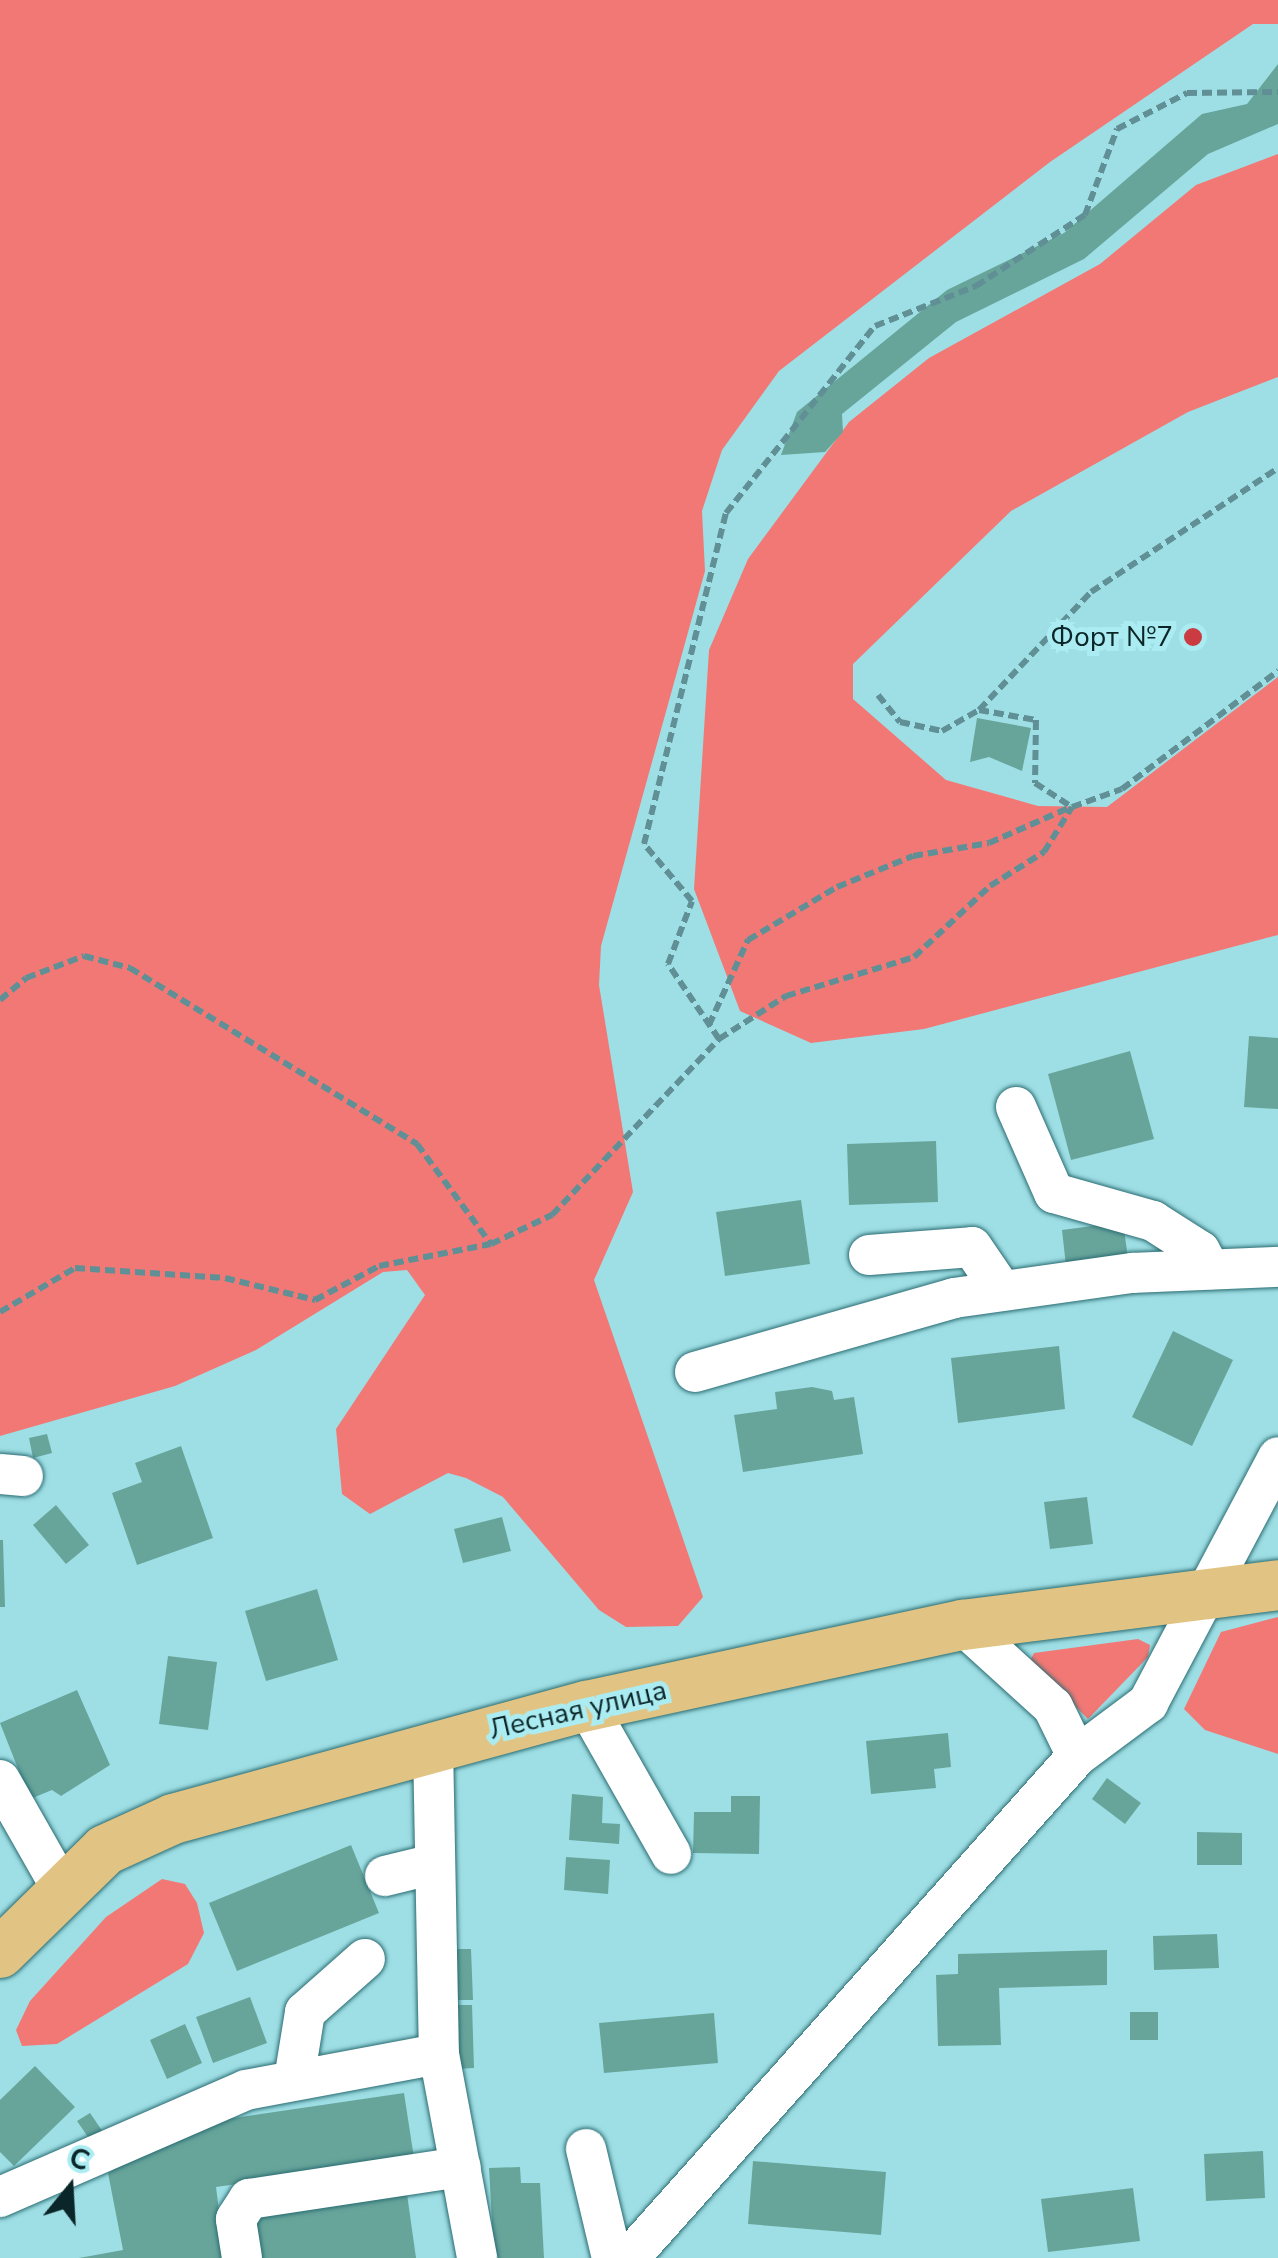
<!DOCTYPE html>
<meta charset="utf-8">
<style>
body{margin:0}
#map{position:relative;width:1278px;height:2258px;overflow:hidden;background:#9edfe5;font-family:"Nunito Sans",sans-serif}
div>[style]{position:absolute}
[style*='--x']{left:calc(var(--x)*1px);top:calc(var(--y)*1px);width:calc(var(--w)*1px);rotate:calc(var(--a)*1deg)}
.forest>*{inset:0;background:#f27875}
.building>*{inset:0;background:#67a59b}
.path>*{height:6px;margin-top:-3px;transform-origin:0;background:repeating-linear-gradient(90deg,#609095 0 10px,transparent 0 15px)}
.roads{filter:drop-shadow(0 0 2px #2b6c72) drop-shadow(0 0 2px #2b6c72)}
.minor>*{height:40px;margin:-20px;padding:0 20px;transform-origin:20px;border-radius:20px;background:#fff}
.major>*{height:50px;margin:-25px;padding:0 25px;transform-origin:25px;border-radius:25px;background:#e1c483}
.dots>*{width:28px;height:28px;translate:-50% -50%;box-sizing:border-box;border:5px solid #abecf2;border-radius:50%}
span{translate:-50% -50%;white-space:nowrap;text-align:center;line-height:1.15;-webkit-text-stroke:10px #abecf2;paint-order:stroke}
.poi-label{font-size:28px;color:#0b2628}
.right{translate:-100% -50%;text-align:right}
.street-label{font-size:28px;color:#0b2628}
.north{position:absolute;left:20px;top:2138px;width:100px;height:100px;-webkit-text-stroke:8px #abecf2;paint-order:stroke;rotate:18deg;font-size:28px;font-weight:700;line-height:40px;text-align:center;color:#0b2628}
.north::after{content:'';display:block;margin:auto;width:35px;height:45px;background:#0b2628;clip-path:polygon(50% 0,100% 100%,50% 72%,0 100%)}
</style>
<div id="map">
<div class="forest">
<div style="clip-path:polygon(0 0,1278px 0,1278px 24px,1253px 24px,1050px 162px,779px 371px,722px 450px,702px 511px,705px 571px,601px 946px,599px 985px,633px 1192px,594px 1280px,703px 1597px,678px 1626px,626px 1627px,599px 1610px,503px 1497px,466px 1478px,448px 1473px,370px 1514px,342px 1494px,336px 1429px,425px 1295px,407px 1270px,383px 1272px,256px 1350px,175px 1386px,0 1436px)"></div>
<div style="clip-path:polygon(1278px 154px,1278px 377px,1188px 412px,1011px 511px,853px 664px,853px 699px,946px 780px,1038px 806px,1107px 807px,1278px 677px,1278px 935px,924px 1029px,811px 1043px,740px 1011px,694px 889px,709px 650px,748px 559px,849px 422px,929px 358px,1100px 264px,1196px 185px)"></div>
<div style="clip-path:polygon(1278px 1617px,1278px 1754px,1205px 1730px,1184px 1709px,1221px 1632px)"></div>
<div style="clip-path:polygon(1138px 1639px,1150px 1645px,1148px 1657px,1088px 1719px,1030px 1661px,1034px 1653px)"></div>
<div style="clip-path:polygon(162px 1879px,185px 1884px,197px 1903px,204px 1933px,188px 1964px,57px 2044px,22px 2046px,16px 2030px,30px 2001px,106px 1917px)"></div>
</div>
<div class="building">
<div style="clip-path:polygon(1278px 64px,1278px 124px,1208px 154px,1084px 259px,956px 322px,842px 414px,843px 432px,825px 452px,781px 455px,797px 412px,947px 290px,1064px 233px,1202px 114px,1247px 104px)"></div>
<div style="clip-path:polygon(977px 718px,1031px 728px,1022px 771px,989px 757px,970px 762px)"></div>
<div style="clip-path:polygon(1249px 1036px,1278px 1038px,1278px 1109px,1244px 1107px)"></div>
<div style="clip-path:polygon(1130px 1051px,1154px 1139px,1071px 1160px,1048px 1074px)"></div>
<div style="clip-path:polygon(936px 1141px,938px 1202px,849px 1205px,847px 1144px)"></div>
<div style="clip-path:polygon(801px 1200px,810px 1264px,725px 1276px,716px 1212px)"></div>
<div style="clip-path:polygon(1123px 1222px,1128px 1258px,1066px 1266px,1062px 1230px)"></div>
<div style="clip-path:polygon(1173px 1331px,1233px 1360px,1192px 1446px,1132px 1417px)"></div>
<div style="clip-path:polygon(1059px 1346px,1065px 1409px,958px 1423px,951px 1358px)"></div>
<div style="clip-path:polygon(812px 1387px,832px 1391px,834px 1400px,854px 1397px,863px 1454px,743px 1472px,734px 1415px,777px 1409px,775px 1392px)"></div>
<div style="clip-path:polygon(47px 1434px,52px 1453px,33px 1458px,29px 1438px)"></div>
<div style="clip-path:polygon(181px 1446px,213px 1538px,137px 1565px,112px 1493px,142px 1482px,135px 1463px)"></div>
<div style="clip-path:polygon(1087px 1497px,1093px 1544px,1050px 1549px,1044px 1502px)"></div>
<div style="clip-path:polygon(56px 1505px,89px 1545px,66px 1564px,33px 1525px)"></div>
<div style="clip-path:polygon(502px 1517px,511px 1551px,463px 1563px,454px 1529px)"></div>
<div style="clip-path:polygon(0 1540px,3px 1540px,5px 1607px,0 1607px)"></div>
<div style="clip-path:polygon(317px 1589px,338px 1660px,266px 1681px,245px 1611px)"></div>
<div style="clip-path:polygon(168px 1656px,217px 1662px,208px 1730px,159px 1724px)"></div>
<div style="clip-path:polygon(77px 1690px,110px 1765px,61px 1796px,52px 1790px,30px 1799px,0 1723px)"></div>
<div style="clip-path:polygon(948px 1733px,951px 1767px,934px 1769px,936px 1788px,871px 1794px,866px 1741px)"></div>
<div style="clip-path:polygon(1107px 1778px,1141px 1803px,1125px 1824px,1092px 1799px)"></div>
<div style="clip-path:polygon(572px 1794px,603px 1797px,602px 1823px,620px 1824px,619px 1844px,569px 1840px)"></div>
<div style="clip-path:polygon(731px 1796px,760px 1796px,759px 1854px,693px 1853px,694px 1812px,731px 1812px)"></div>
<div style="clip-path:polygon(1197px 1832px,1242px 1833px,1242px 1865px,1197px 1865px)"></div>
<div style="clip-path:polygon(351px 1845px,379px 1913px,237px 1971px,209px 1903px)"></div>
<div style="clip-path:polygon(566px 1857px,610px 1860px,608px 1894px,564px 1890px)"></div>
<div style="clip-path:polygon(1217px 1934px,1219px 1968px,1154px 1970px,1153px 1936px)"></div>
<div style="clip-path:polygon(453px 1949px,471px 1949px,473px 2000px,455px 2000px)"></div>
<div style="clip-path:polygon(1107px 1950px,1107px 1985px,999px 1988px,1001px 2045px,938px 2046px,936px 1975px,958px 1974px,958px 1954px)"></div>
<div style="clip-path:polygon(250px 1997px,267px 2043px,213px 2063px,196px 2017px)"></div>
<div style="clip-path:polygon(453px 2005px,472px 2005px,474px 2068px,454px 2069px)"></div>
<div style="clip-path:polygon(1130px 2012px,1158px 2012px,1158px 2040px,1130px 2040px)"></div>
<div style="clip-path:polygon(714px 2013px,718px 2063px,604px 2073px,599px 2023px)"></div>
<div style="clip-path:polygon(185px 2024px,202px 2063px,167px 2079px,150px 2040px)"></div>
<div style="clip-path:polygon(35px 2066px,75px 2107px,14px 2166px,0 2152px,0 2100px)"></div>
<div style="clip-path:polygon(404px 2093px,414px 2158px,216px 2187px,225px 2258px,79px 2258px,123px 2250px,108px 2173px,143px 2153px,206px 2122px)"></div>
<div style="clip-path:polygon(90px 2113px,103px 2132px,90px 2140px,77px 2121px)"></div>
<div style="clip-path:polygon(1263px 2151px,1265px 2198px,1206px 2201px,1204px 2154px)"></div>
<div style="clip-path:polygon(753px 2161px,886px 2172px,881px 2235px,748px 2224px)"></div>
<div style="clip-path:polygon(520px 2167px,521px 2183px,540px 2183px,544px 2258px,494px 2258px,489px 2168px)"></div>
<div style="clip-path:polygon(1133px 2188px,1140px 2241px,1048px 2252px,1041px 2199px)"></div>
<div style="clip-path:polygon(407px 2194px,416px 2258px,257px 2258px,250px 2215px)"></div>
</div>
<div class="path">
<div style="--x:878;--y:695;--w:35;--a:51"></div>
<div style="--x:900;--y:722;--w:43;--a:12.1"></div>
<div style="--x:942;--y:731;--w:43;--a:-29.6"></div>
<div style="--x:979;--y:710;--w:58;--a:10"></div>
<div style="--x:1036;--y:720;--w:63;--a:90.9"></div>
<div style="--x:1035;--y:783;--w:44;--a:33"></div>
<div style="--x:1072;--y:807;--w:53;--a:-19.8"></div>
<div style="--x:1122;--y:789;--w:196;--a:-37.1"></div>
<div style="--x:979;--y:710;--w:163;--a:-46.5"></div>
<div style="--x:1091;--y:592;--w:224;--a:-33.5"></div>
<div style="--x:0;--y:1000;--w:34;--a:-40"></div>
<div style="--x:26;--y:978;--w:62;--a:-20.8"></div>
<div style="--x:84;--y:956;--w:48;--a:14.6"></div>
<div style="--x:130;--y:968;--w:337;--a:31.5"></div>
<div style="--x:417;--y:1144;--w:124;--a:53.5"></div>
<div style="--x:491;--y:1244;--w:68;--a:-25.4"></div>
<div style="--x:552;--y:1215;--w:243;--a:-46.5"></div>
<div style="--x:719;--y:1039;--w:80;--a:-32.7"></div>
<div style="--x:786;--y:996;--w:134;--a:-16.9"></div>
<div style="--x:914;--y:957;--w:104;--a:-43.1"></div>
<div style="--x:990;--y:886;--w:64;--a:-32.2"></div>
<div style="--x:1044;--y:852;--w:53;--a:-58.1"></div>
<div style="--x:709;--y:1025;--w:94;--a:-65.4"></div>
<div style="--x:748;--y:940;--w:104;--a:-30.8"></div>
<div style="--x:837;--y:887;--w:82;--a:-22.2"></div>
<div style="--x:913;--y:856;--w:77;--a:-9.7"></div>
<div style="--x:989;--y:843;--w:90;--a:-23.7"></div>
<div style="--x:719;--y:1039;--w:91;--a:-124.2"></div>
<div style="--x:668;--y:964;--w:67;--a:-69.1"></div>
<div style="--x:692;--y:901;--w:75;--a:-130.1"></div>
<div style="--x:644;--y:844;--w:341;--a:-76.1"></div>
<div style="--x:726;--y:513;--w:239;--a:-51.5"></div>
<div style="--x:875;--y:326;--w:109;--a:-21.6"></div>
<div style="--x:976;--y:286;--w:130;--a:-33.1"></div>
<div style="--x:1085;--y:215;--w:92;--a:-69.6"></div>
<div style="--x:1117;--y:129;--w:79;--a:-27.2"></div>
<div style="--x:1187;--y:93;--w:91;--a:-0.6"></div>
<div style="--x:0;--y:1312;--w:87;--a:-30.4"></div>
<div style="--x:75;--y:1268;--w:150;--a:3.8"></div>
<div style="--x:225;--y:1278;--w:93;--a:13.7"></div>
<div style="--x:315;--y:1300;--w:72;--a:-28"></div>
<div style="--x:379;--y:1266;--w:114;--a:-11.1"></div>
</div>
<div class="roads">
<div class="minor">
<div style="--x:1016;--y:1107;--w:94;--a:66.2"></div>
<div style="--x:1054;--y:1193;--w:103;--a:15.8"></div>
<div style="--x:1153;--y:1221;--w:56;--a:32.6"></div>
<div style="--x:1200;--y:1251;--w:21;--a:61"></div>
<div style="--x:869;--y:1255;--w:103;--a:-4.4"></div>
<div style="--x:972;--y:1247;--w:53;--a:55.7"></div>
<div style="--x:695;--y:1372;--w:269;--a:-15.9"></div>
<div style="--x:954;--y:1298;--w:181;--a:-8"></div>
<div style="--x:1133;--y:1273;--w:145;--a:-2.4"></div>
<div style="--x:0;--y:1474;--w:23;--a:5"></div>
<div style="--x:587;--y:1706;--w:170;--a:60.4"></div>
<div style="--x:433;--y:1745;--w:309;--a:88.9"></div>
<div style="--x:439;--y:2054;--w:208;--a:79.4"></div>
<div style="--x:1077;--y:1756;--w:89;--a:-36.7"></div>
<div style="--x:1148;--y:1703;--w:278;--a:-62.1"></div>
<div style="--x:0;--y:1780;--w:125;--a:60.4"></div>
<div style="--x:385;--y:1876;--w:50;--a:-13.8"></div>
<div style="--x:294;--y:2080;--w:69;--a:-80.8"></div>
<div style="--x:305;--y:2012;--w:80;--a:-41.5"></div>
<div style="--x:586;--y:2149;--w:112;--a:76.6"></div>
<div style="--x:0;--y:2197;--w:268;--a:-23.5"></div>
<div style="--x:246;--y:2090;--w:196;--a:-10.6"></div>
<div style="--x:242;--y:2258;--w:39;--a:-99"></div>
<div style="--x:236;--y:2219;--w:24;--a:-57"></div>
<div style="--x:249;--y:2199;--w:214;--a:-8.6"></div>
<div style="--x:629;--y:2258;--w:673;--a:-48.25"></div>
<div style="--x:1077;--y:1756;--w:55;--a:-116.1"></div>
<div style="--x:1053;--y:1707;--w:122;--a:-137.7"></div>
</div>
<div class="major">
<div style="--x:0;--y:1953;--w:147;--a:-44.4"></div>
<div style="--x:105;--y:1850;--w:75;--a:-24.5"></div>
<div style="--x:173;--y:1819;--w:429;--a:-15.3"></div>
<div style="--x:587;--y:1706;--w:385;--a:-12.2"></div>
<div style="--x:963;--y:1625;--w:318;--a:-7.2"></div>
</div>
</div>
<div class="dots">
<div style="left:1193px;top:637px;background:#cb3b42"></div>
</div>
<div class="poi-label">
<span class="right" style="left:1173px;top:637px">Форт №7</span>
</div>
<div class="street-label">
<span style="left:578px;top:1710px;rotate:-13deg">Лесная улица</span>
</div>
<div class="north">С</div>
</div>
